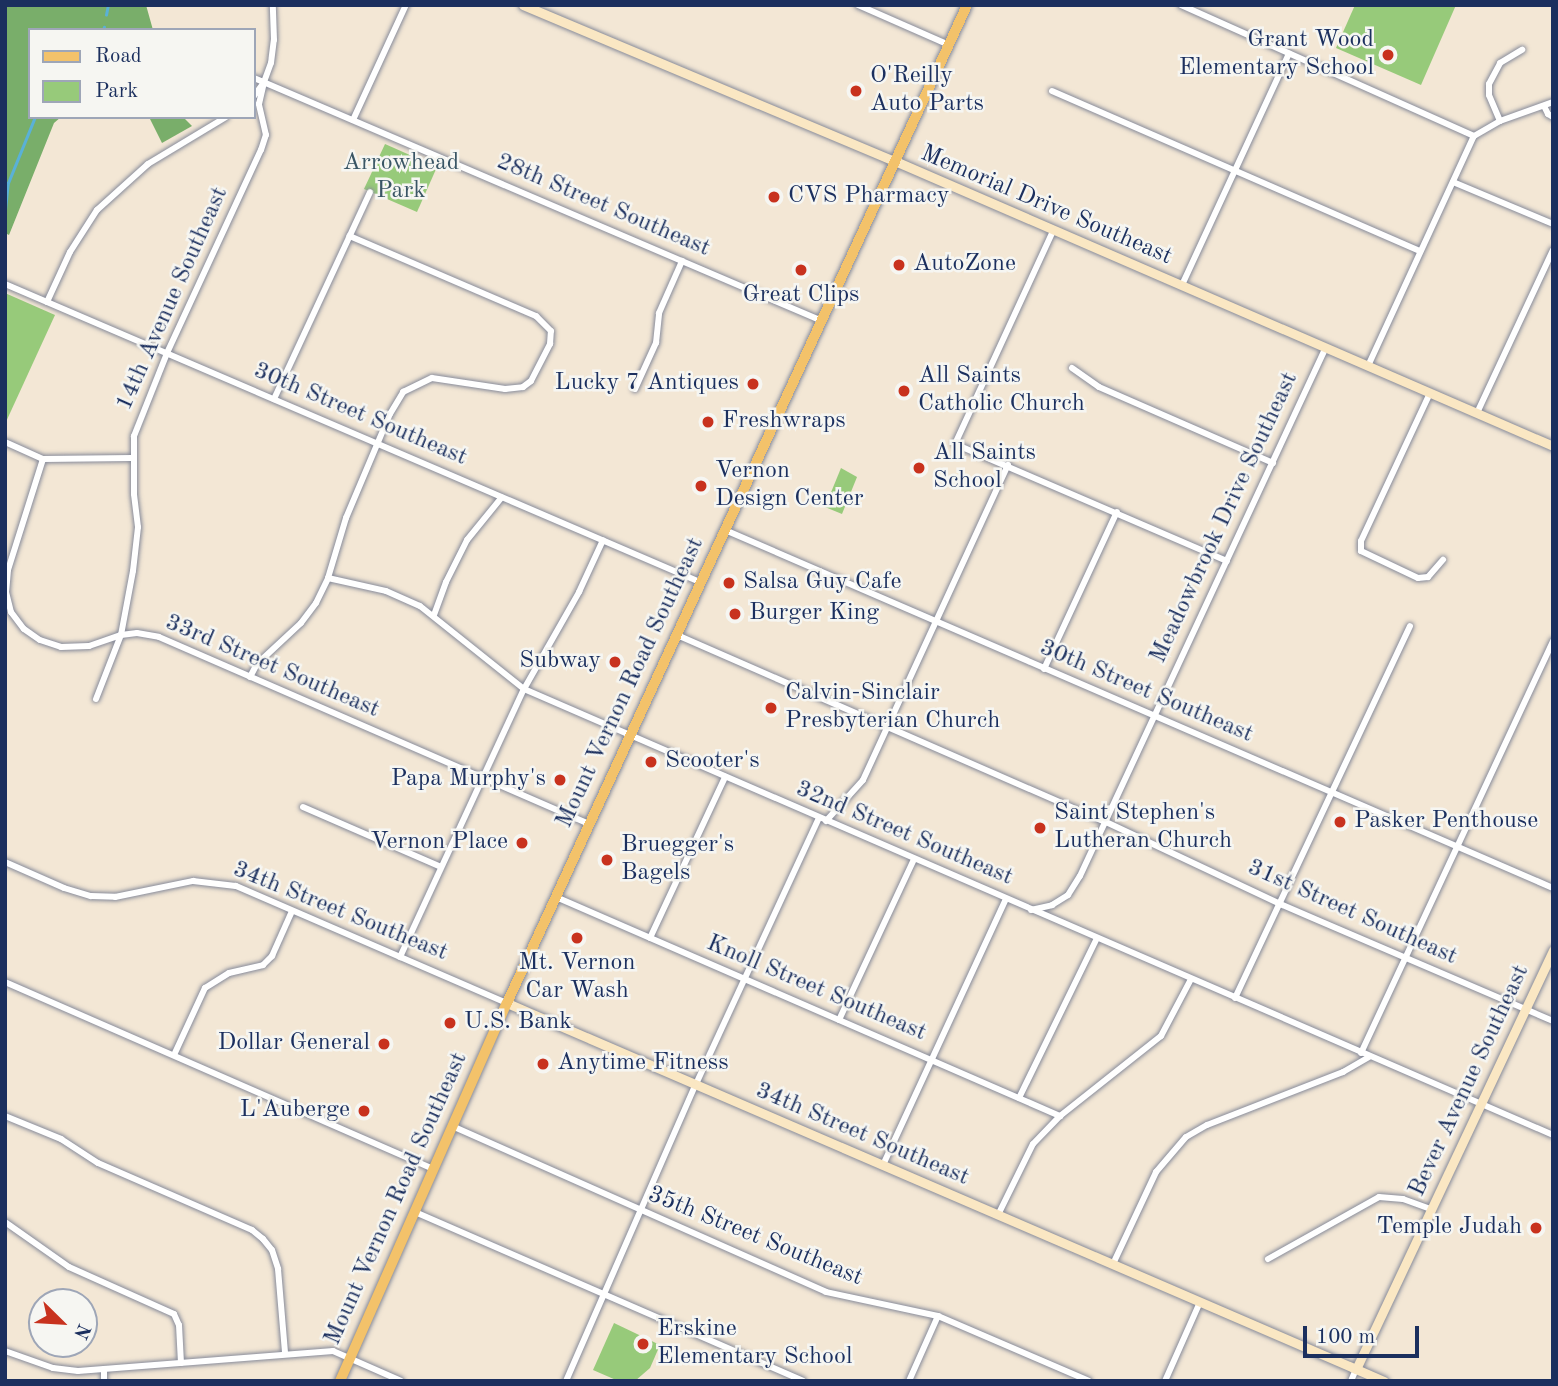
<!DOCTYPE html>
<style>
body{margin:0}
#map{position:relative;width:1558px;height:1386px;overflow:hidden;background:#f3e7d5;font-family:"Old Standard TT",serif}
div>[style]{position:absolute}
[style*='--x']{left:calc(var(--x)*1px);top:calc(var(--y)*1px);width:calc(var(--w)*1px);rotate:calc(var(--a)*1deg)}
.green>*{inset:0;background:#97ca7a}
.forest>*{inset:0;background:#79ae6a}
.stream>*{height:2.5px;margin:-1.25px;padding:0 1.25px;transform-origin:1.25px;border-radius:1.25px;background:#5ab1d7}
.roads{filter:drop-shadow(0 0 2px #878b9a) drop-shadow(0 0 2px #878b9a)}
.street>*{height:6px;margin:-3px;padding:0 3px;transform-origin:3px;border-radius:3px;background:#fff}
.secondary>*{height:9px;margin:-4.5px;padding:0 4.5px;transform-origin:4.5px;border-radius:4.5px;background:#fae7c3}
.primary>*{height:10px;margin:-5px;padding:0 5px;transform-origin:5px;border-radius:5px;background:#f3c26a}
.dots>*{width:19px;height:19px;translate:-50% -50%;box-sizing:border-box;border:4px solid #f6f6f2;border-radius:50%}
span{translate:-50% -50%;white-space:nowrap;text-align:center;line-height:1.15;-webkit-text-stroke:5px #f6f6f2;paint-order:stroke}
.poi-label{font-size:24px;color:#1b2f5e}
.right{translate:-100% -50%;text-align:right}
.left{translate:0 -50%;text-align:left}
.park-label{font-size:24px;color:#3a5665}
.street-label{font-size:24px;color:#1b2f5e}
.frame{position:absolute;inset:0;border:7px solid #1b2f5e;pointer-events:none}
.legend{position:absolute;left:28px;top:28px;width:228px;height:91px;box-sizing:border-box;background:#f6f6f2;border:2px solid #9ea6b7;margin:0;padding:9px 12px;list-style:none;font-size:21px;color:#1b2f5e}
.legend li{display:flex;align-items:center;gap:14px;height:35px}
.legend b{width:35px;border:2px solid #9ea6b7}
.north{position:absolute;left:28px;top:1288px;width:70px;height:70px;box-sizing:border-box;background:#f6f6f2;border:2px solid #9ea6b7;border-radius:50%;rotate:114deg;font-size:19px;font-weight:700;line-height:28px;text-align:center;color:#1b2f5e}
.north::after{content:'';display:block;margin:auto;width:24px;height:32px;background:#c8321e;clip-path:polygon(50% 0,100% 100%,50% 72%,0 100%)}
.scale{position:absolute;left:1303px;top:1326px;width:116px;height:32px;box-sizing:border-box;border:4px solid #1b2f5e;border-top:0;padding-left:9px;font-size:21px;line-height:24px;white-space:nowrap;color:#1b2f5e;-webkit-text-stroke:5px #f6f6f2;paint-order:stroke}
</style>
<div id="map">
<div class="green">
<div style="clip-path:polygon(1355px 5px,1456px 5px,1421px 85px,1336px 48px)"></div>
<div style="clip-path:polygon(385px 144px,437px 167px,417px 212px,364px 189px)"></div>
<div style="clip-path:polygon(5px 293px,55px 315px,5px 424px)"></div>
<div style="clip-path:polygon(841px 468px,857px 477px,842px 514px,825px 507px)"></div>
<div style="clip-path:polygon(614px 1323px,660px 1345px,650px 1368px,635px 1381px,616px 1380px,593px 1370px)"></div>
</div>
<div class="forest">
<div style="clip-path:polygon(5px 5px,146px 5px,153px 30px,30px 30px,30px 117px,61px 117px,54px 123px,9px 235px,5px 233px)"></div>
<div style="clip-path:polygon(149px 117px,183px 117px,192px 126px,162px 143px)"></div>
</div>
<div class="stream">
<div style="--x:106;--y:15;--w:10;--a:-79"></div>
<div style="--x:103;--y:30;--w:3;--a:-72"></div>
<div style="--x:5;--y:210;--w:27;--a:-84"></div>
<div style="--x:8;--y:183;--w:71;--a:-67.8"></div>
</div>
<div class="roads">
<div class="street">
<div style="--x:858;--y:5;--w:99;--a:23.7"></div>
<div style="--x:1181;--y:5;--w:321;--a:24.1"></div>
<div style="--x:254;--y:78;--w:618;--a:23.16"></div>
<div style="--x:1052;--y:91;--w:401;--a:23.5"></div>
<div style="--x:254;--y:96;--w:17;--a:-54"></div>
<div style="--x:264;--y:82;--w:20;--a:-70"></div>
<div style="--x:271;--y:63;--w:23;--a:-83"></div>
<div style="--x:274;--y:40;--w:35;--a:-92"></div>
<div style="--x:1544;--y:106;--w:9;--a:63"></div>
<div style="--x:1548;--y:114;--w:6;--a:31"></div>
<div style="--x:353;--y:120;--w:127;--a:-65.3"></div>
<div style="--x:1500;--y:121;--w:28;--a:-113"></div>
<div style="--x:1489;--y:95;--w:11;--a:-90"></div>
<div style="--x:1489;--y:84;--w:24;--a:-62"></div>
<div style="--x:1500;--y:63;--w:26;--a:-31"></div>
<div style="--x:1453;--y:182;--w:108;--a:22.8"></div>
<div style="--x:1053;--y:231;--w:234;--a:114.7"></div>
<div style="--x:955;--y:444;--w:296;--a:23.3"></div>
<div style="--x:5;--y:284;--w:756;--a:23.21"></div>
<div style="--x:1182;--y:285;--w:255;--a:-65.2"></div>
<div style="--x:47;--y:302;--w:55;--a:-65.3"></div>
<div style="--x:70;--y:252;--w:50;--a:-57.3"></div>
<div style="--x:97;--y:210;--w:69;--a:-42"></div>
<div style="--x:148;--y:164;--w:91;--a:-31.1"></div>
<div style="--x:1368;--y:366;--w:253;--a:-65.3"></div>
<div style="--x:1474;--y:136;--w:30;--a:-30"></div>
<div style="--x:1500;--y:121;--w:56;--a:-19.7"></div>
<div style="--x:1072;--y:368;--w:33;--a:35"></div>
<div style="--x:1099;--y:387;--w:190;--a:23.6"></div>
<div style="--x:635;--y:389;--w:51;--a:-65.5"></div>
<div style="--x:656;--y:343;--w:30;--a:-84"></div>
<div style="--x:659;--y:313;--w:57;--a:-66.1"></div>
<div style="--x:1430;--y:393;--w:163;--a:115"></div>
<div style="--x:1361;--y:541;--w:10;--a:90"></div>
<div style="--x:1361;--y:551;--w:63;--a:25.3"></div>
<div style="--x:1418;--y:578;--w:10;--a:-6"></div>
<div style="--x:1428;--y:577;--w:23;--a:-49"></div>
<div style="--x:274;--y:399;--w:228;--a:-65.1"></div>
<div style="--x:1477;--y:413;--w:180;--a:-65"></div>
<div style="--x:5;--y:442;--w:42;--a:24.1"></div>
<div style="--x:43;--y:459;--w:89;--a:-0.6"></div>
<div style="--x:43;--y:459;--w:116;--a:107.5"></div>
<div style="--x:8;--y:570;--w:22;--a:95"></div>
<div style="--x:6;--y:592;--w:21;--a:76"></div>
<div style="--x:11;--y:612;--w:21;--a:53"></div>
<div style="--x:24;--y:629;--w:19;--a:35"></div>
<div style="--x:40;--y:640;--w:22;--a:18"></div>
<div style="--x:61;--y:647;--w:28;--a:-2"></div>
<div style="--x:89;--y:646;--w:34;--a:-19"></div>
<div style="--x:121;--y:635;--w:16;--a:-7"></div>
<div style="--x:137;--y:633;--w:22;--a:10"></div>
<div style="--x:159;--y:637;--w:469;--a:23.5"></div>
<div style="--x:725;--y:530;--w:902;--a:23.38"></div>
<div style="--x:328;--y:578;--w:59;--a:12.6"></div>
<div style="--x:386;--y:591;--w:37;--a:24"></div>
<div style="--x:420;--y:606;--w:133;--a:38.6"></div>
<div style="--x:524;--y:689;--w:1121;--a:23.43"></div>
<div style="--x:434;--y:615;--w:35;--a:-70"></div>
<div style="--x:446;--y:582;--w:47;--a:-63.4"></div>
<div style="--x:467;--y:540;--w:55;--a:-50.9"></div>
<div style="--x:677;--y:635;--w:468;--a:23.6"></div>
<div style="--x:1106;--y:822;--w:192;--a:25.2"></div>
<div style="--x:1280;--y:904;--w:297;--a:23.2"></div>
<div style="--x:1044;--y:669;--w:173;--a:-65.1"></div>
<div style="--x:250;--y:677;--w:15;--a:-62"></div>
<div style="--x:257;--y:664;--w:60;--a:-43"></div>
<div style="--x:301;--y:623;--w:25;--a:-53"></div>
<div style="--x:316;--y:603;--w:28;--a:-64"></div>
<div style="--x:328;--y:578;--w:63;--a:-73.3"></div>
<div style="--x:346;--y:518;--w:113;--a:-67.1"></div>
<div style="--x:390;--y:414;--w:26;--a:-59"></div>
<div style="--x:403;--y:392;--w:32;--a:-26"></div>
<div style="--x:432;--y:378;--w:74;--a:8.6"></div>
<div style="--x:505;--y:389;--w:18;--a:-6"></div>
<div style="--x:523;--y:387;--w:10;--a:-37"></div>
<div style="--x:531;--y:381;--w:42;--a:-62.8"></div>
<div style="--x:550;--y:344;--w:13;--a:-86"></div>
<div style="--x:551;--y:331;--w:21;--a:-135"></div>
<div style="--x:536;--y:316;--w:203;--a:-156.8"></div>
<div style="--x:96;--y:699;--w:69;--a:-68.7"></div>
<div style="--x:121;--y:635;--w:65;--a:-79.4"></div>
<div style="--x:133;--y:571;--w:44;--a:-83.5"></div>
<div style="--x:138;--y:527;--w:33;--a:-97"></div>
<div style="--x:134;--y:494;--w:58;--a:-90"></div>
<div style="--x:134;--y:436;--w:89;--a:-68.3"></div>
<div style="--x:167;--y:353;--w:224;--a:-65.2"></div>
<div style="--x:261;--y:150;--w:16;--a:-72"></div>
<div style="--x:266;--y:135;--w:32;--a:-103"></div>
<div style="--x:259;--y:104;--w:23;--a:-77"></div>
<div style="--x:303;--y:807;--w:150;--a:23.5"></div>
<div style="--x:826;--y:821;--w:55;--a:-47.9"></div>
<div style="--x:863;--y:780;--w:347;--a:-65.3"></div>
<div style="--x:5;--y:862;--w:64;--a:23.8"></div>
<div style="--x:64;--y:888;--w:28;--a:17"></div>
<div style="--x:91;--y:896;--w:24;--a:2"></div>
<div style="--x:115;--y:897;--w:80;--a:-11.6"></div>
<div style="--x:193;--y:881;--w:43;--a:6.6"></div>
<div style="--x:236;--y:886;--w:295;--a:23.4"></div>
<div style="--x:556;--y:897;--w:550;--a:23.49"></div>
<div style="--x:1031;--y:910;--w:22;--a:-13"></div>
<div style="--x:1052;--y:905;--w:19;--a:-32"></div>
<div style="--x:1068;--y:895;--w:22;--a:-58"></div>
<div style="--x:1080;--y:876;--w:583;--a:-65.06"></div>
<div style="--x:650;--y:938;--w:178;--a:-65"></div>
<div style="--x:400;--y:957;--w:295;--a:-65.2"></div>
<div style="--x:524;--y:689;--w:112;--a:-60.4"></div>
<div style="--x:579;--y:592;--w:57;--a:-65.2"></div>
<div style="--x:5;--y:982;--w:468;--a:23.6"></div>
<div style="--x:1235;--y:998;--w:411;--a:-64.8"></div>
<div style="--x:839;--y:1020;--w:178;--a:-65"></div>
<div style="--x:1361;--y:1053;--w:455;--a:-65"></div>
<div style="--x:174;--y:1055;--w:74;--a:-65.2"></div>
<div style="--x:205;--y:988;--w:28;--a:-32"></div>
<div style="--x:229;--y:973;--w:35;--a:-13"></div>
<div style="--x:263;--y:965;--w:13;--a:-45"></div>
<div style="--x:272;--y:956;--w:49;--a:-66"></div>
<div style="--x:1019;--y:1098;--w:178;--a:-64"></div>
<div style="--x:5;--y:1116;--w:61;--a:22.3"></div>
<div style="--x:61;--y:1139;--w:44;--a:33"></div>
<div style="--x:98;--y:1163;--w:168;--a:23.5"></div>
<div style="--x:252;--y:1230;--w:14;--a:39"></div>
<div style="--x:263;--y:1239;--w:14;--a:51"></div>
<div style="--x:272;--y:1250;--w:20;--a:72"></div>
<div style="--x:278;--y:1269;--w:84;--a:85.2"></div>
<div style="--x:452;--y:1126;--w:409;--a:23.9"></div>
<div style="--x:826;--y:1292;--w:115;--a:12.1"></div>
<div style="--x:938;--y:1316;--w:164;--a:23.3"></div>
<div style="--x:883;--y:1165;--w:293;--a:-65.2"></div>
<div style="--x:415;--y:1212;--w:423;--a:23.5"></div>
<div style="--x:998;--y:1215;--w:79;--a:-63.8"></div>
<div style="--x:1033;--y:1144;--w:39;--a:-46"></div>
<div style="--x:1060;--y:1116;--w:129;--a:-38.4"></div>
<div style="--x:1161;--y:1036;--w:64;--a:-62.2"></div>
<div style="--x:5;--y:1222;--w:78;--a:35.1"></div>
<div style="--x:69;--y:1267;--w:115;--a:24.1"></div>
<div style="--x:174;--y:1314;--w:12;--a:66"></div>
<div style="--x:179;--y:1325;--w:38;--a:87"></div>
<div style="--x:1268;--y:1259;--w:127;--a:-29.2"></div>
<div style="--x:1379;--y:1197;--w:24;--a:5"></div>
<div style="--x:1403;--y:1199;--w:30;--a:20"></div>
<div style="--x:1113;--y:1264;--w:102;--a:-64.9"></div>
<div style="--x:1156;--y:1172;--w:46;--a:-49.4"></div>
<div style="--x:1186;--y:1137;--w:24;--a:-30"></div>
<div style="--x:1207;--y:1125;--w:146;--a:-21.3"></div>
<div style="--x:1343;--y:1072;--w:30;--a:-30"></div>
<div style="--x:5;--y:1351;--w:51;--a:19.5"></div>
<div style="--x:53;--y:1368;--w:25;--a:7"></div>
<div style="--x:78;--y:1371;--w:256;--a:-4.5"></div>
<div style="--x:333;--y:1351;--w:74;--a:23.8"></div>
<div style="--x:104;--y:1369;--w:12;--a:90"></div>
<div style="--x:566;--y:1381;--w:324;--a:-66.4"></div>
<div style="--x:696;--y:1084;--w:293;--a:-65.2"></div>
<div style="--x:909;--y:1381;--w:71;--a:-66"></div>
<div style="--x:1165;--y:1381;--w:86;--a:-66.1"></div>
<div style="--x:1351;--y:1381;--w:13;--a:-67"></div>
</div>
<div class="secondary">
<div style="--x:523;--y:5;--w:403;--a:22.8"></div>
<div style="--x:895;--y:161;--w:717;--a:23.42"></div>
<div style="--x:507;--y:1003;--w:955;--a:23.32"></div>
<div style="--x:1356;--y:1369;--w:463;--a:-64.8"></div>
</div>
<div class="primary">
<div style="--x:340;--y:1381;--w:413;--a:-66.2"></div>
<div style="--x:507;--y:1003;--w:1099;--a:-65.25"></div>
</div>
</div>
<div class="dots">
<div style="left:1388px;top:55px;background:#c8321e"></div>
<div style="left:856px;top:91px;background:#c8321e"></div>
<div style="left:774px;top:197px;background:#c8321e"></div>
<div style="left:899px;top:265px;background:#c8321e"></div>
<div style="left:801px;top:270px;background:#c8321e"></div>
<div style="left:753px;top:384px;background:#c8321e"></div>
<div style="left:904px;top:391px;background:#c8321e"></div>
<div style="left:708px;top:422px;background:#c8321e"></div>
<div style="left:919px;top:468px;background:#c8321e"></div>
<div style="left:701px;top:486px;background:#c8321e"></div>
<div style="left:729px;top:583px;background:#c8321e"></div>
<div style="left:735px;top:614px;background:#c8321e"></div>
<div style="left:615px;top:662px;background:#c8321e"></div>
<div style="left:771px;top:708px;background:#c8321e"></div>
<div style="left:651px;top:762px;background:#c8321e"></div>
<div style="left:560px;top:780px;background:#c8321e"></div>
<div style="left:1340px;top:822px;background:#c8321e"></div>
<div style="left:1040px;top:828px;background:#c8321e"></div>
<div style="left:522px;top:843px;background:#c8321e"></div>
<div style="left:607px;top:860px;background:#c8321e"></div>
<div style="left:577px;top:938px;background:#c8321e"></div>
<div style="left:450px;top:1023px;background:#c8321e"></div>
<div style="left:384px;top:1044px;background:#c8321e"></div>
<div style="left:543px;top:1064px;background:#c8321e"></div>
<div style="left:364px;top:1111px;background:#c8321e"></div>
<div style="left:1536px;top:1228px;background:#c8321e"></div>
<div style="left:643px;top:1344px;background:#c8321e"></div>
</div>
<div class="poi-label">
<span class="right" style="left:1374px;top:55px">Grant Wood<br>Elementary School</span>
<span class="left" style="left:870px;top:91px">O'Reilly<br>Auto Parts</span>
<span class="left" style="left:788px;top:197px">CVS Pharmacy</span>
<span class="left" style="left:913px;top:265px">AutoZone</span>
<span style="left:801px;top:296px">Great Clips</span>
<span class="left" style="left:918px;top:391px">All Saints<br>Catholic Church</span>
<span class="right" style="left:739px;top:384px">Lucky 7 Antiques</span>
<span class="left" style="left:722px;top:422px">Freshwraps</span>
<span class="left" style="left:933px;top:468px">All Saints<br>School</span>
<span class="left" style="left:715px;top:486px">Vernon<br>Design Center</span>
<span class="left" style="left:743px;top:583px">Salsa Guy Cafe</span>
<span class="left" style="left:749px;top:614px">Burger King</span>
<span class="right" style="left:601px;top:662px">Subway</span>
<span class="left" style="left:785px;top:708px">Calvin-Sinclair<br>Presbyterian Church</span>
<span class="left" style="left:665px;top:762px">Scooter's</span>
<span class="right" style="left:546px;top:780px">Papa Murphy's</span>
<span class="left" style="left:1054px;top:828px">Saint Stephen's<br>Lutheran Church</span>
<span class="left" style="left:1354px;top:822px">Pasker Penthouse</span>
<span class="right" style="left:508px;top:843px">Vernon Place</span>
<span class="left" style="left:621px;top:860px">Bruegger's<br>Bagels</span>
<span style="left:577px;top:978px">Mt. Vernon<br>Car Wash</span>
<span class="left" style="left:464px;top:1023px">U.S. Bank</span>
<span class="right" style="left:370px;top:1044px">Dollar General</span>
<span class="left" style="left:557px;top:1064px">Anytime Fitness</span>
<span class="right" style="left:350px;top:1111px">L'Auberge</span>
<span class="right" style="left:1522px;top:1228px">Temple Judah</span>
<span class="left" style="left:657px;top:1344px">Erskine<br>Elementary School</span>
</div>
<div class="park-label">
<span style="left:401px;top:178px">Arrowhead<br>Park</span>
</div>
<div class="street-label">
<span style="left:603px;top:206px;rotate:23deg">28th Street Southeast</span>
<span style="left:1046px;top:206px;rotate:23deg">Memorial Drive Southeast</span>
<span style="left:173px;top:299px;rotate:-66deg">14th Avenue Southeast</span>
<span style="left:360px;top:415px;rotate:23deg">30th Street Southeast</span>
<span style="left:1225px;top:518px;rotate:-65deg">Meadowbrook Drive Southeast</span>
<span style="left:272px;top:667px;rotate:23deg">33rd Street Southeast</span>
<span style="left:631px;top:683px;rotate:-65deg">Mount Vernon Road Southeast</span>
<span style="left:1146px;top:692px;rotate:23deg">30th Street Southeast</span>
<span style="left:904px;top:834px;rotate:23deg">32nd Street Southeast</span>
<span style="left:340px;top:912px;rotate:22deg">34th Street Southeast</span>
<span style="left:1352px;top:913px;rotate:24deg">31st Street Southeast</span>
<span style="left:816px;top:989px;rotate:23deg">Knoll Street Southeast</span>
<span style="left:1470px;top:1081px;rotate:-65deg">Bever Avenue Southeast</span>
<span style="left:862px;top:1135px;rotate:23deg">34th Street Southeast</span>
<span style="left:397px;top:1199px;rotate:-66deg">Mount Vernon Road Southeast</span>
<span style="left:755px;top:1237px;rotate:22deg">35th Street Southeast</span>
</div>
<div class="frame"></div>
<ul class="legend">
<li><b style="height:9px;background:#f3c26a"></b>Road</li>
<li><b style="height:19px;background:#97ca7a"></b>Park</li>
</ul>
<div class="north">N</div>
<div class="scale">100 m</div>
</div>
